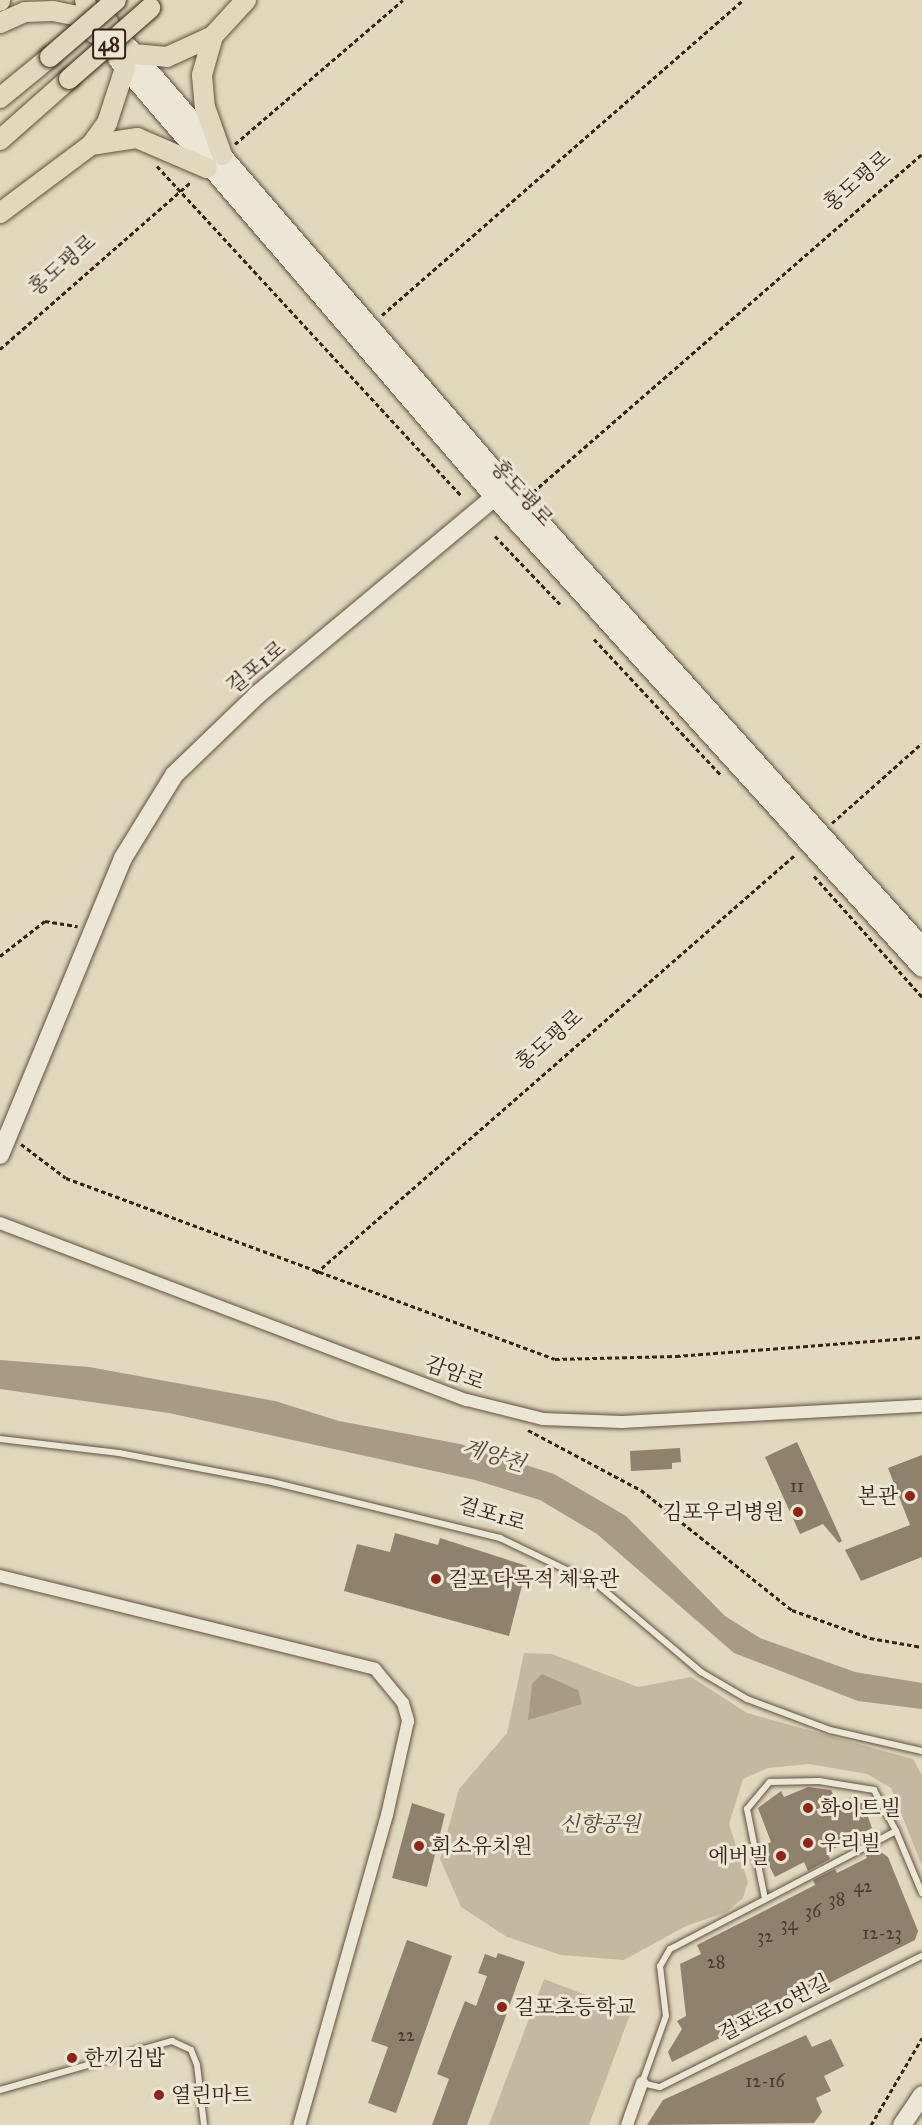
<!DOCTYPE html>
<meta charset="utf-8">
<style>
body{margin:0}
#map{position:relative;width:922px;height:2125px;overflow:hidden;background:#e1d8bd;font-family:"IM FELL Great Primer","Noto Serif KR",serif}
div>[style]{position:absolute}
[style*='--x']{left:calc(var(--x)*1px);top:calc(var(--y)*1px);width:calc(var(--w)*1px);rotate:calc(var(--a)*1deg)}
.green>*{inset:0;background:#c4b9a0}
.water>*{inset:0;background:#a89a84}
.building>*{inset:0;background:#90816c}
.path>*{height:3px;margin-top:-1.5px;transform-origin:0;background:repeating-linear-gradient(90deg,#392214 0 4.5px,transparent 0 7.5px)}
.roads{filter:drop-shadow(0 0 2px #63503e) drop-shadow(0 0 2px #63503e)}
.lane>*{height:6px;margin:-3px;padding:0 3px;transform-origin:3px;border-radius:3px;background:#ece6d4}
.street>*{height:12px;margin:-6px;padding:0 6px;transform-origin:6px;border-radius:6px;background:#ece6d4}
.secondary>*{height:18px;margin:-9px;padding:0 9px;transform-origin:9px;border-radius:9px;background:#ece6d4}
.primary>*{height:20px;margin:-10px;padding:0 10px;transform-origin:10px;border-radius:10px;background:#e1d8bd}
.bridges{filter:drop-shadow(0 0 2px #392214) drop-shadow(0 0 2px #392214)}
.primary-bridge>*{height:20px;margin:-10px;padding:0 10px;transform-origin:10px;border-radius:10px;background:#e1d8bd}
.dots>*{width:16px;height:16px;translate:-50% -50%;box-sizing:border-box;border:3px solid #ece6d4;border-radius:50%}
span{translate:-50% -50%;white-space:nowrap;text-align:center;line-height:1.15;-webkit-text-stroke:6px #ece6d4;paint-order:stroke}
.number-label{font-size:18px;color:#4f3a2a}
.number-label span{-webkit-text-stroke-width:0}
.shield-label span{padding:2px 4px;background:#ece6d4;border:2px solid;border-radius:4px;-webkit-text-stroke-width:0}
.shield-label{font-size:20px;color:#392214;font-weight:700}
.street-label{font-size:21px;color:#392214}
.poi-label{font-size:21px;color:#392214}
.right{translate:-100% -50%;text-align:right}
.left{translate:0 -50%;text-align:left}
.park-label{font-size:21px;color:#5c4837;font-style:italic}
.water-label{font-size:22px;color:#5a4636;font-style:italic}
</style>
<div id="map">
<div class="green">
<div style="clip-path:polygon(524px 1653px,552px 1654px,638px 1687px,691px 1677px,747px 1713px,913px 1759px,922px 1775px,922px 1866px,891px 1788px,867px 1774px,809px 1764px,768px 1768px,743px 1779px,729px 1824px,748px 1882px,743px 1898px,727px 1912px,686px 1926px,624px 1960px,561px 1955px,507px 1937px,461px 1907px,440px 1859px,459px 1789px,507px 1733px)"></div>
<div style="clip-path:polygon(544px 1979px,631px 2012px,589px 2125px,489px 2125px)"></div>
</div>
<div class="water">
<div style="clip-path:polygon(0 1360px,89px 1367px,275px 1401px,339px 1421px,460px 1444px,554px 1474px,626px 1516px,725px 1616px,760px 1638px,855px 1672px,922px 1683px,922px 1709px,858px 1701px,734px 1653px,597px 1534px,540px 1500px,475px 1480px,169px 1413px,0 1389px)"></div>
<div style="clip-path:polygon(542px 1674px,578px 1690px,582px 1704px,528px 1720px,532px 1684px)"></div>
</div>
<div class="building">
<div style="clip-path:polygon(797px 1442px,842px 1541px,839px 1543px,823px 1524px,800px 1534px,765px 1457px)"></div>
<div style="clip-path:polygon(680px 1448px,681px 1462px,672px 1463px,672px 1469px,631px 1471px,630px 1451px)"></div>
<div style="clip-path:polygon(922px 1455px,922px 1557px,861px 1581px,845px 1550px,910px 1525px,888px 1468px)"></div>
<div style="clip-path:polygon(395px 1533px,438px 1545px,440px 1538px,527px 1566px,509px 1636px,344px 1591px,357px 1544px,390px 1552px)"></div>
<div style="clip-path:polygon(808px 1787px,831px 1790px,838px 1804px,851px 1797px,854px 1804px,862px 1800px,872px 1828px,856px 1836px,865px 1841px,860px 1844px,857px 1837px,827px 1852px,830px 1859px,808px 1871px,804px 1862px,775px 1877px,765px 1858px,770px 1855px,765px 1845px,771px 1842px,758px 1808px,781px 1791px,784px 1797px)"></div>
<div style="clip-path:polygon(412px 1803px,445px 1814px,427px 1887px,392px 1878px)"></div>
<div style="clip-path:polygon(875px 1848px,888px 1857px,918px 1931px,915px 1940px,672px 2062px,668px 2052px,682px 2029px,677px 2021px,686px 2016px,680px 1964px,701px 1954px,697px 1945px,815px 1885px,813px 1880px,835px 1869px,837px 1873px,867px 1858px,865px 1853px)"></div>
<div style="clip-path:polygon(407px 1940px,452px 1956px,396px 2113px,368px 2103px,388px 2047px,371px 2041px)"></div>
<div style="clip-path:polygon(498px 1953px,525px 1962px,467px 2125px,432px 2125px,449px 2079px,437px 2074px,450px 2039px,465px 2001px,476px 2006px,487px 1976px,478px 1973px,485px 1954px,496px 1958px)"></div>
<div style="clip-path:polygon(806px 2035px,812px 2047px,831px 2039px,844px 2066px,824px 2076px,831px 2091px,816px 2098px,822px 2112px,814px 2123px,647px 2125px,663px 2100px)"></div>
</div>
<div class="path">
<div style="--x:235;--y:144;--w:221;--a:-40.6"></div>
<div style="--x:157;--y:166;--w:448;--a:47.3"></div>
<div style="--x:382;--y:315;--w:479;--a:-41.1"></div>
<div style="--x:0;--y:349;--w:255;--a:-41.2"></div>
<div style="--x:533;--y:492;--w:515;--a:-40.99"></div>
<div style="--x:495;--y:536;--w:94;--a:46.3"></div>
<div style="--x:594;--y:639;--w:185;--a:47"></div>
<div style="--x:832;--y:823;--w:120;--a:-41.6"></div>
<div style="--x:814;--y:876;--w:162;--a:48.2"></div>
<div style="--x:0;--y:956;--w:57;--a:-37.9"></div>
<div style="--x:45;--y:921;--w:33;--a:9"></div>
<div style="--x:21;--y:1144;--w:56;--a:37.1"></div>
<div style="--x:66;--y:1178;--w:521;--a:20.31"></div>
<div style="--x:555;--y:1359;--w:121;--a:-1.4"></div>
<div style="--x:676;--y:1356;--w:247;--a:-4.4"></div>
<div style="--x:316;--y:1273;--w:637;--a:-41.12"></div>
<div style="--x:528;--y:1430;--w:128;--a:28"></div>
<div style="--x:641;--y:1490;--w:193;--a:38.5"></div>
<div style="--x:792;--y:1610;--w:83;--a:19.7"></div>
<div style="--x:870;--y:1638;--w:53;--a:9.8"></div>
<div style="--x:871;--y:2125;--w:101;--a:-59.6"></div>
</div>
<div class="roads">
<div class="lane">
<div style="--x:0;--y:1439;--w:120;--a:6.7"></div>
<div style="--x:119;--y:1453;--w:156;--a:10.7"></div>
<div style="--x:272;--y:1482;--w:235;--a:13.8"></div>
<div style="--x:500;--y:1538;--w:109;--a:25.6"></div>
<div style="--x:598;--y:1585;--w:135;--a:40.2"></div>
<div style="--x:701;--y:1672;--w:53;--a:30.4"></div>
<div style="--x:747;--y:1699;--w:89;--a:20.5"></div>
<div style="--x:830;--y:1730;--w:94;--a:12.9"></div>
<div style="--x:922;--y:1893;--w:67;--a:-112.8"></div>
<div style="--x:896;--y:1831;--w:255;--a:152.4"></div>
<div style="--x:670;--y:1949;--w:20;--a:120"></div>
<div style="--x:660;--y:1966;--w:50;--a:83.2"></div>
<div style="--x:666;--y:2016;--w:71;--a:109.7"></div>
<div style="--x:642;--y:2083;--w:18;--a:13"></div>
<div style="--x:660;--y:2087;--w:293;--a:-26.6"></div>
<div style="--x:765;--y:1899;--w:92;--a:-101.3"></div>
<div style="--x:747;--y:1809;--w:35;--a:-50"></div>
<div style="--x:770;--y:1782;--w:49;--a:-1.2"></div>
<div style="--x:819;--y:1781;--w:56;--a:9.3"></div>
<div style="--x:874;--y:1790;--w:47;--a:61.8"></div>
<div style="--x:0;--y:2090;--w:179;--a:-15.9"></div>
<div style="--x:172;--y:2041;--w:21;--a:25"></div>
<div style="--x:191;--y:2050;--w:16;--a:68"></div>
<div style="--x:197;--y:2065;--w:60;--a:83.3"></div>
</div>
<div class="street">
<div style="--x:0;--y:1223;--w:499;--a:20.8"></div>
<div style="--x:467;--y:1400;--w:78;--a:14"></div>
<div style="--x:543;--y:1419;--w:79;--a:2.2"></div>
<div style="--x:622;--y:1422;--w:300;--a:-3.1"></div>
<div style="--x:0;--y:1576;--w:386;--a:13.9"></div>
<div style="--x:375;--y:1669;--w:44;--a:50.5"></div>
<div style="--x:403;--y:1703;--w:19;--a:74"></div>
<div style="--x:408;--y:1721;--w:96;--a:102.6"></div>
<div style="--x:387;--y:1815;--w:322;--a:105.8"></div>
<div style="--x:627;--y:2125;--w:45;--a:-70.3"></div>
</div>
<div class="secondary">
<div style="--x:127;--y:45;--w:583;--a:49.17"></div>
<div style="--x:508;--y:486;--w:619;--a:48.01"></div>
<div style="--x:117;--y:59;--w:578;--a:49.28"></div>
<div style="--x:494;--y:497;--w:636;--a:47.74"></div>
<div style="--x:0;--y:1155;--w:321;--a:-67.5"></div>
<div style="--x:123;--y:858;--w:97;--a:-58.4"></div>
<div style="--x:174;--y:775;--w:115;--a:-43.9"></div>
<div style="--x:257;--y:695;--w:322;--a:-39.8"></div>
<div style="--x:902;--y:2125;--w:36;--a:-56"></div>
</div>
<div class="primary">
<div style="--x:85;--y:0;--w:34;--a:75"></div>
<div style="--x:94;--y:33;--w:45;--a:27.7"></div>
<div style="--x:134;--y:54;--w:33;--a:5"></div>
<div style="--x:167;--y:57;--w:51;--a:-24.5"></div>
<div style="--x:213;--y:36;--w:49;--a:-47.5"></div>
<div style="--x:0;--y:1;--w:1;--a:-90"></div>
<div style="--x:0;--y:23;--w:27;--a:-24"></div>
<div style="--x:25;--y:12;--w:28;--a:-2"></div>
<div style="--x:53;--y:11;--w:56;--a:11.3"></div>
<div style="--x:108;--y:22;--w:49;--a:69.7"></div>
<div style="--x:125;--y:68;--w:58;--a:108.1"></div>
<div style="--x:107;--y:123;--w:27;--a:126"></div>
<div style="--x:91;--y:145;--w:114;--a:143.2"></div>
<div style="--x:213;--y:36;--w:41;--a:105.8"></div>
<div style="--x:202;--y:75;--w:32;--a:85"></div>
<div style="--x:205;--y:107;--w:51;--a:70.5"></div>
<div style="--x:0;--y:98;--w:65;--a:-39.4"></div>
<div style="--x:0;--y:140;--w:92;--a:-41.5"></div>
<div style="--x:91;--y:145;--w:47;--a:-8.7"></div>
<div style="--x:137;--y:138;--w:76;--a:23.2"></div>
</div>
</div>
<div class="bridges">
<div class="primary-bridge">
<div style="--x:50;--y:57;--w:87;--a:-40.8"></div>
<div style="--x:69;--y:79;--w:108;--a:-41.2"></div>
</div>
</div>
<div class="dots">
<div style="left:910px;top:1496px;background:#8f2418"></div>
<div style="left:798px;top:1512px;background:#8f2418"></div>
<div style="left:436px;top:1579px;background:#8f2418"></div>
<div style="left:808px;top:1808px;background:#8f2418"></div>
<div style="left:808px;top:1843px;background:#8f2418"></div>
<div style="left:419px;top:1846px;background:#8f2418"></div>
<div style="left:781px;top:1856px;background:#8f2418"></div>
<div style="left:502px;top:2007px;background:#8f2418"></div>
<div style="left:72px;top:2058px;background:#8f2418"></div>
<div style="left:159px;top:2095px;background:#8f2418"></div>
</div>
<div class="number-label">
<span style="left:797px;top:1486px">11</span>
<span style="left:863px;top:1886px">42</span>
<span style="left:837px;top:1899px">38</span>
<span style="left:813px;top:1911px">36</span>
<span style="left:789px;top:1924px">34</span>
<span style="left:882px;top:1933px">12-23</span>
<span style="left:765px;top:1936px">32</span>
<span style="left:716px;top:1962px">28</span>
<span style="left:406px;top:2035px">22</span>
<span style="left:765px;top:2081px">12-16</span>
</div>
<div class="shield-label">
<span style="left:109px;top:44px">48</span>
</div>
<div class="street-label">
<span style="left:857px;top:181px;rotate:-41deg">홍도평로</span>
<span style="left:62px;top:265px;rotate:-41deg">홍도평로</span>
<span style="left:522px;top:493px;rotate:48deg">홍도평로</span>
<span style="left:256px;top:667px;rotate:-40deg">걸포1로</span>
<span style="left:549px;top:1040px;rotate:-41deg">홍도평로</span>
<span style="left:455px;top:1373px;rotate:20deg">감암로</span>
<span style="left:492px;top:1514px;rotate:17deg">걸포1로</span>
<span style="left:774px;top:2008px;rotate:-27deg">걸포로10번길</span>
</div>
<div class="poi-label">
<span class="right" style="left:898px;top:1496px">본관</span>
<span class="right" style="left:784px;top:1512px">김포우리병원</span>
<span class="left" style="left:448px;top:1579px">걸포 다목적 체육관</span>
<span class="left" style="left:820px;top:1808px">화이트빌</span>
<span class="left" style="left:820px;top:1843px">우리빌</span>
<span class="left" style="left:431px;top:1846px">회소유치원</span>
<span class="right" style="left:769px;top:1856px">에버빌</span>
<span class="left" style="left:514px;top:2007px">걸포초등학교</span>
<span class="left" style="left:84px;top:2058px">한끼김밥</span>
<span class="left" style="left:171px;top:2095px">열린마트</span>
</div>
<div class="park-label">
<span style="left:600px;top:1824px">신향공원</span>
</div>
<div class="water-label">
<span style="left:494px;top:1455px;rotate:17deg">계양천</span>
</div>
</div>
